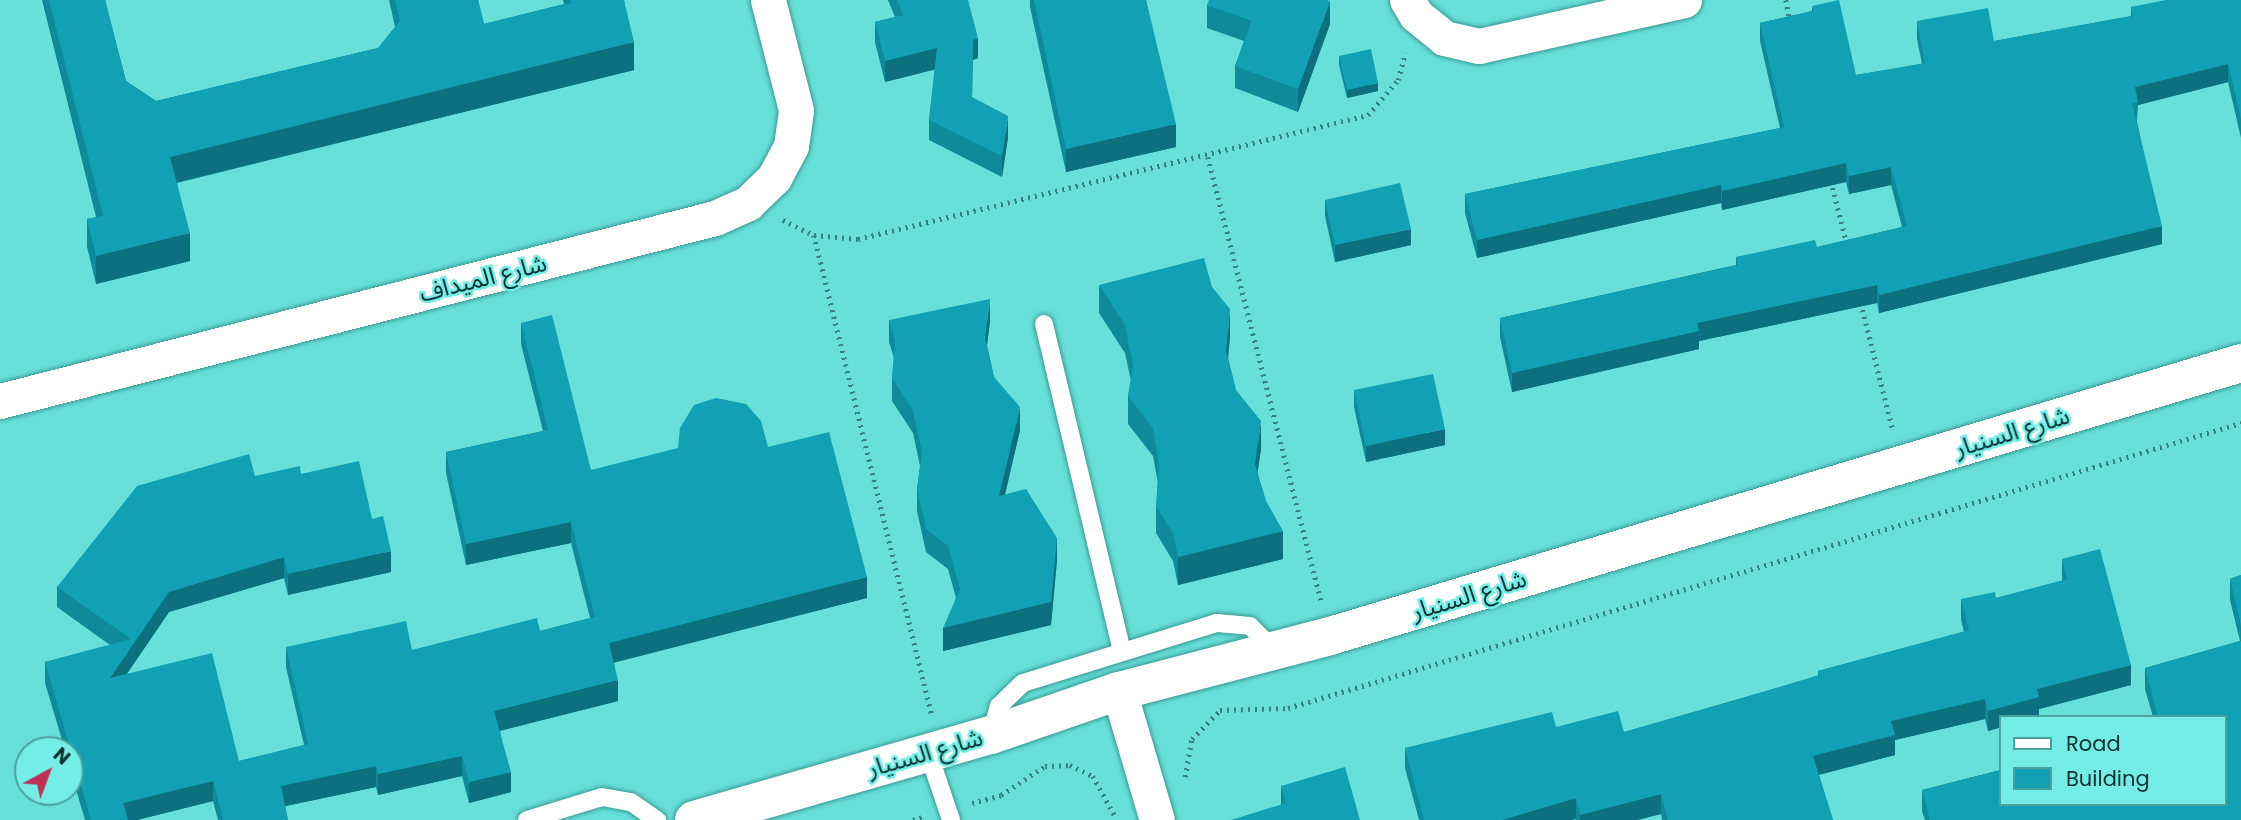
<!DOCTYPE html>
<meta charset="utf-8">
<style>
body{margin:0}
#map{position:relative;width:2241px;height:820px;overflow:hidden;background:#66e0d9;font-family:Poppins,"Noto Sans Arabic",sans-serif}
div>[style]{position:absolute}
[style*='--x']{left:calc(var(--x)*1px);top:calc(var(--y)*1px);width:calc(var(--w)*1px);rotate:calc(var(--a)*1deg)}
.path>*{height:4.5px;margin-top:-2.25px;transform-origin:0;background:repeating-linear-gradient(90deg,#34837f 0 2px,transparent 0 7px)}
.roads{filter:drop-shadow(0 0 2px #3b9994) drop-shadow(0 0 2px #3b9994)}
.lane>*{height:18px;margin:-9px;padding:0 9px;transform-origin:9px;border-radius:9px;background:#fff}
.street>*{height:35px;margin:-17.5px;padding:0 17.5px;transform-origin:17.5px;border-radius:17.5px;background:#fff}
.secondary>*{height:38px;margin:-19px;padding:0 19px;transform-origin:19px;border-radius:19px;background:#fff}
.wall>*{inset:0;background:#0f8a9b}
.shaded-wall>*{inset:0;background:#0d707e}
.building>*{inset:0;background:#12a0b4}
span{translate:-50% -50%;white-space:nowrap;text-align:center;line-height:1.15;-webkit-text-stroke:5px #74ede7;paint-order:stroke}
.street-label{font-size:24px;color:#093230}
.legend{position:absolute;left:1999px;top:715px;width:228px;height:91px;box-sizing:border-box;background:#74ede7;border:2px solid #49a29e;margin:0;padding:9px 12px;list-style:none;font-size:21px;color:#093230}
.legend li{display:flex;align-items:center;gap:14px;height:35px}
.legend b{width:35px;border:2px solid #49a29e}
.north{position:absolute;left:14px;top:736px;width:70px;height:70px;box-sizing:border-box;background:#74ede7;border:2px solid #49a29e;border-radius:50%;rotate:41deg;font-size:19px;font-weight:700;line-height:28px;text-align:center;color:#093230}
.north::after{content:'';display:block;margin:auto;width:24px;height:32px;background:#bf2f55;clip-path:polygon(50% 0,100% 100%,50% 72%,0 100%)}
</style>
<div id="map">
<div class="path">
<div style="--x:1786;--y:0;--w:20;--a:79"></div>
<div style="--x:1208;--y:157;--w:458;--a:75.7"></div>
<div style="--x:1831;--y:181;--w:65;--a:75.7"></div>
<div style="--x:783;--y:220;--w:34;--a:26"></div>
<div style="--x:814;--y:235;--w:44;--a:5.2"></div>
<div style="--x:858;--y:239;--w:525;--a:-13.67"></div>
<div style="--x:1368;--y:115;--w:46;--a:-49.4"></div>
<div style="--x:1398;--y:80;--w:28;--a:-75"></div>
<div style="--x:814;--y:235;--w:493;--a:76.2"></div>
<div style="--x:1861;--y:303;--w:131;--a:75.9"></div>
<div style="--x:1185;--y:777;--w:39;--a:-80"></div>
<div style="--x:1192;--y:739;--w:40;--a:-46"></div>
<div style="--x:1220;--y:710;--w:68;--a:-1.7"></div>
<div style="--x:1288;--y:708;--w:995;--a:-16.65"></div>
<div style="--x:972;--y:803;--w:30;--a:-15"></div>
<div style="--x:1001;--y:795;--w:53;--a:-33.4"></div>
<div style="--x:1045;--y:766;--w:25;--a:-2"></div>
<div style="--x:1070;--y:765;--w:25;--a:26"></div>
<div style="--x:1093;--y:776;--w:46;--a:61.2"></div>
<div style="--x:913;--y:820;--w:10;--a:-17"></div>
</div>
<div class="roads">
<div class="lane">
<div style="--x:1044;--y:324;--w:337;--a:76.6"></div>
<div style="--x:991;--y:735;--w:30;--a:-75"></div>
<div style="--x:999;--y:706;--w:33;--a:-44"></div>
<div style="--x:1023;--y:683;--w:203;--a:-17.2"></div>
<div style="--x:1217;--y:623;--w:33;--a:5"></div>
<div style="--x:1250;--y:626;--w:34;--a:45"></div>
<div style="--x:928;--y:752;--w:72;--a:71.3"></div>
<div style="--x:527;--y:820;--w:78;--a:-17"></div>
<div style="--x:602;--y:797;--w:29;--a:10"></div>
<div style="--x:631;--y:802;--w:32;--a:35"></div>
</div>
<div class="street">
<div style="--x:1407;--y:0;--w:17;--a:59"></div>
<div style="--x:1416;--y:15;--w:36;--a:39"></div>
<div style="--x:1444;--y:38;--w:36;--a:13"></div>
<div style="--x:1479;--y:46;--w:210;--a:-12.6"></div>
<div style="--x:0;--y:401;--w:738;--a:-14.36"></div>
<div style="--x:715;--y:218;--w:36;--a:-24"></div>
<div style="--x:748;--y:203;--w:36;--a:-44"></div>
<div style="--x:774;--y:178;--w:36;--a:-62"></div>
<div style="--x:791;--y:146;--w:36;--a:-82"></div>
<div style="--x:796;--y:110;--w:114;--a:-104.3"></div>
<div style="--x:1119;--y:691;--w:134;--a:73.6"></div>
</div>
<div class="secondary">
<div style="--x:694;--y:820;--w:309;--a:-16"></div>
<div style="--x:991;--y:735;--w:135;--a:-19"></div>
<div style="--x:1119;--y:691;--w:218;--a:-14.6"></div>
<div style="--x:1330;--y:636;--w:951;--a:-16.68"></div>
</div>
</div>
<div class="wall">
<div style="clip-path:polygon(42px 0,105px 0,126px 81px,156px 101px,378px 48px,395px 27px,389px 0,478px 0,484px 24px,564px 4px,563px 0,624px 0,634px 70px,177px 183px,190px 261px,96px 284px,87px 247px,87px 219px,96px 217px)"></div>
<div style="clip-path:polygon(888px 0,968px 0,978px 58px,973px 60px,972px 97px,1008px 137px,1002px 177px,929px 140px,929px 120px,935px 69px,885px 82px,875px 42px,875px 22px,895px 17px)"></div>
<div style="clip-path:polygon(1030px 0,1146px 0,1176px 147px,1066px 172px,1030px 7px)"></div>
<div style="clip-path:polygon(2241px 0,2241px 138px,2228px 82px,2138px 105px,2137px 121px,2162px 244px,1879px 313px,1877px 303px,1699px 341px,1699px 349px,1512px 392px,1500px 337px,1500px 318px,1736px 265px,1736px 257px,1817px 247px,1902px 227px,1891px 185px,1849px 194px,1846px 182px,1722px 210px,1721px 203px,1477px 258px,1465px 213px,1465px 194px,1780px 128px,1760px 41px,1760px 23px,1812px 11px,1812px 6px,1856px 75px,1922px 64px,1917px 39px,1917px 21px,1994px 41px,2131px 16px,2131px 7px)"></div>
<div style="clip-path:polygon(1207px 5px,1330px 24px,1298px 112px,1235px 88px,1235px 66px,1244px 41px,1207px 28px)"></div>
<div style="clip-path:polygon(1339px 56px,1378px 91px,1347px 98px,1339px 65px)"></div>
<div style="clip-path:polygon(1325px 200px,1411px 245px,1335px 262px,1325px 216px)"></div>
<div style="clip-path:polygon(1099px 285px,1212px 287px,1230px 336px,1228px 358px,1236px 390px,1261px 449px,1257px 472px,1283px 559px,1178px 585px,1173px 561px,1156px 533px,1156px 506px,1158px 483px,1153px 456px,1128px 424px,1128px 396px,1131px 381px,1125px 353px,1099px 313px)"></div>
<div style="clip-path:polygon(889px 320px,990px 321px,987px 345px,994px 377px,1020px 430px,1005px 495px,1057px 560px,1051px 625px,943px 651px,956px 598px,948px 569px,926px 552px,917px 511px,917px 489px,920px 466px,913px 433px,892px 401px,892px 378px,894px 358px,889px 342px)"></div>
<div style="clip-path:polygon(521px 323px,591px 470px,768px 447px,867px 598px,614px 662px,618px 701px,500px 731px,511px 792px,469px 803px,462px 776px,378px 795px,376px 787px,285px 806px,288px 820px,218px 820px,213px 801px,137px 820px,85px 820px,70px 769px,70px 750px,65px 750px,45px 683px,45px 662px,110px 645px,57px 607px,57px 587px,255px 476px,301px 474px,372px 519px,391px 572px,288px 595px,284px 578px,169px 612px,127px 674px,239px 761px,304px 745px,286px 667px,286px 647px,412px 650px,540px 631px,590px 618px,571px 543px,466px 565px,446px 473px,446px 452px,543px 431px,521px 344px)"></div>
<div style="clip-path:polygon(1354px 390px,1445px 445px,1366px 462px,1354px 407px)"></div>
<div style="clip-path:polygon(2062px 559px,2131px 685px,2039px 709px,2039px 717px,1988px 731px,1985px 719px,1895px 740px,1895px 755px,1819px 775px,1833px 820px,1662px 820px,1661px 814px,1637px 820px,1576px 820px,1576px 819px,1571px 820px,1419px 820px,1405px 768px,1405px 748px,1556px 727px,1624px 732px,1818px 676px,1818px 671px,1964px 632px,1961px 620px,1961px 599px,1996px 598px,2062px 581px)"></div>
<div style="clip-path:polygon(2241px 575px,2241px 820px,1925px 820px,1922px 811px,1922px 790px,2000px 770px,2000px 763px,2225px 717px,2153px 717px,2145px 689px,2145px 668px,2240px 641px,2230px 600px,2230px 579px)"></div>
<div style="clip-path:polygon(1281px 786px,1360px 820px,1281px 805px)"></div>
</div>
<div class="shaded-wall">
<div style="clip-path:polygon(1330px 1px,1330px 24px,1298px 112px,1298px 89px)"></div>
<div style="clip-path:polygon(978px 38px,978px 58px,973px 60px,973px 40px)"></div>
<div style="clip-path:polygon(634px 42px,634px 70px,170px 184px,170px 157px)"></div>
<div style="clip-path:polygon(937px 48px,937px 69px,885px 82px,885px 61px)"></div>
<div style="clip-path:polygon(2228px 64px,2228px 82px,2138px 105px,2135px 87px)"></div>
<div style="clip-path:polygon(1378px 83px,1378px 91px,1347px 98px,1347px 90px)"></div>
<div style="clip-path:polygon(1008px 116px,1008px 137px,1002px 177px,1002px 156px)"></div>
<div style="clip-path:polygon(1176px 124px,1176px 147px,1066px 172px,1066px 149px)"></div>
<div style="clip-path:polygon(1846px 163px,1846px 182px,1722px 210px,1722px 191px)"></div>
<div style="clip-path:polygon(1891px 167px,1891px 185px,1849px 194px,1849px 176px)"></div>
<div style="clip-path:polygon(1721px 185px,1721px 203px,1477px 258px,1477px 240px)"></div>
<div style="clip-path:polygon(2162px 226px,2162px 244px,1879px 313px,1879px 295px)"></div>
<div style="clip-path:polygon(1411px 229px,1411px 245px,1335px 262px,1335px 245px)"></div>
<div style="clip-path:polygon(190px 233px,190px 261px,96px 284px,96px 256px)"></div>
<div style="clip-path:polygon(1877px 285px,1877px 303px,1699px 341px,1699px 349px,1512px 392px,1512px 373px,1697px 323px)"></div>
<div style="clip-path:polygon(990px 299px,990px 321px,985px 360px,985px 338px)"></div>
<div style="clip-path:polygon(1230px 309px,1230px 336px,1226px 379px,1226px 352px)"></div>
<div style="clip-path:polygon(1020px 407px,1020px 430px,999px 519px,999px 496px)"></div>
<div style="clip-path:polygon(1261px 421px,1261px 449px,1255px 491px,1255px 464px)"></div>
<div style="clip-path:polygon(1445px 429px,1445px 445px,1366px 462px,1366px 446px)"></div>
<div style="clip-path:polygon(571px 522px,571px 543px,466px 565px,466px 544px)"></div>
<div style="clip-path:polygon(1283px 531px,1283px 559px,1178px 585px,1178px 557px)"></div>
<div style="clip-path:polygon(1057px 538px,1057px 560px,1051px 625px,943px 651px,943px 628px)"></div>
<div style="clip-path:polygon(391px 551px,391px 572px,288px 595px,288px 574px)"></div>
<div style="clip-path:polygon(284px 557px,284px 578px,169px 612px,110px 698px,110px 678px,169px 592px)"></div>
<div style="clip-path:polygon(867px 577px,867px 598px,609px 664px,609px 643px)"></div>
<div style="clip-path:polygon(2131px 665px,2131px 685px,2039px 709px,2039px 717px,2001px 717px,2001px 727px,1988px 731px,1988px 711px,2037px 689px)"></div>
<div style="clip-path:polygon(618px 680px,618px 701px,494px 732px,494px 711px)"></div>
<div style="clip-path:polygon(1985px 699px,1985px 719px,1895px 740px,1895px 755px,1813px 776px,1813px 756px,1891px 721px)"></div>
<div style="clip-path:polygon(462px 756px,462px 776px,378px 795px,378px 774px)"></div>
<div style="clip-path:polygon(376px 766px,376px 787px,281px 807px,281px 786px)"></div>
<div style="clip-path:polygon(511px 772px,511px 792px,469px 803px,469px 782px)"></div>
<div style="clip-path:polygon(213px 781px,213px 801px,137px 820px,123px 820px,123px 803px)"></div>
<div style="clip-path:polygon(1661px 794px,1661px 814px,1637px 820px,1580px 820px,1580px 815px)"></div>
<div style="clip-path:polygon(1576px 798px,1576px 819px,1571px 820px,1502px 820px)"></div>
</div>
<div class="building">
<div style="clip-path:polygon(49px 0,105px 0,126px 81px,156px 101px,378px 48px,400px 21px,395px 0,478px 0,484px 24px,571px 3px,570px 0,624px 0,634px 42px,170px 157px,190px 233px,96px 256px,87px 219px,103px 216px)"></div>
<div style="clip-path:polygon(897px 0,968px 0,978px 38px,973px 40px,972px 97px,1008px 116px,1002px 156px,929px 120px,937px 48px,885px 61px,875px 22px,903px 15px)"></div>
<div style="clip-path:polygon(1034px 0,1146px 0,1176px 124px,1066px 149px)"></div>
<div style="clip-path:polygon(1209px 0,1327px 0,1330px 1px,1298px 89px,1235px 66px,1252px 21px,1207px 5px)"></div>
<div style="clip-path:polygon(1839px 0,1856px 75px,1925px 63px,1917px 21px,1988px 8px,1994px 41px,2133px 16px,2131px 7px,2166px 0,2241px 0,2241px 119px,2228px 64px,2135px 87px,2138px 102px,2132px 103px,2162px 226px,1879px 295px,1877px 285px,1697px 323px,1699px 331px,1512px 373px,1500px 318px,1738px 265px,1736px 257px,1815px 240px,1817px 247px,1907px 226px,1891px 167px,1849px 176px,1846px 163px,1722px 191px,1721px 185px,1477px 240px,1465px 194px,1784px 127px,1760px 23px,1813px 11px,1812px 6px)"></div>
<div style="clip-path:polygon(1371px 49px,1378px 83px,1347px 90px,1339px 56px)"></div>
<div style="clip-path:polygon(1400px 183px,1411px 229px,1335px 245px,1325px 200px)"></div>
<div style="clip-path:polygon(1204px 258px,1212px 287px,1230px 309px,1226px 352px,1236px 390px,1261px 421px,1255px 464px,1266px 501px,1283px 531px,1178px 557px,1173px 533px,1156px 506px,1159px 464px,1153px 428px,1128px 396px,1133px 366px,1125px 325px,1099px 285px)"></div>
<div style="clip-path:polygon(990px 299px,985px 338px,994px 377px,1020px 407px,999px 496px,1026px 489px,1057px 538px,1051px 602px,943px 628px,960px 589px,948px 546px,926px 529px,917px 489px,922px 452px,913px 411px,892px 378px,895px 341px,889px 320px)"></div>
<div style="clip-path:polygon(552px 315px,591px 470px,678px 448px,680px 428px,694px 405px,716px 398px,746px 404px,761px 421px,768px 447px,829px 432px,867px 577px,609px 643px,618px 680px,494px 711px,511px 772px,469px 782px,462px 756px,378px 774px,376px 766px,281px 786px,288px 820px,223px 820px,213px 781px,123px 803px,128px 820px,91px 820px,45px 662px,131px 639px,57px 587px,137px 486px,249px 454px,255px 476px,300px 466px,301px 474px,359px 461px,372px 519px,383px 516px,391px 551px,288px 574px,284px 557px,169px 592px,110px 678px,212px 653px,239px 761px,308px 744px,286px 647px,406px 621px,412px 650px,537px 618px,540px 631px,595px 617px,571px 522px,466px 544px,446px 452px,548px 430px,521px 323px)"></div>
<div style="clip-path:polygon(1433px 374px,1445px 429px,1366px 446px,1354px 390px)"></div>
<div style="clip-path:polygon(2100px 549px,2131px 665px,2037px 689px,2039px 697px,1988px 711px,1985px 699px,1891px 721px,1895px 735px,1813px 756px,1833px 820px,1668px 820px,1661px 794px,1580px 815px,1576px 798px,1502px 820px,1424px 820px,1405px 748px,1552px 712px,1556px 727px,1618px 711px,1624px 732px,1737px 700px,1819px 675px,1818px 671px,1969px 630px,1961px 599px,1995px 592px,1996px 598px,2067px 579px,2062px 559px)"></div>
<div style="clip-path:polygon(2241px 575px,2241px 626px,2230px 579px)"></div>
<div style="clip-path:polygon(2241px 641px,2241px 820px,1930px 820px,1922px 790px,2001px 770px,2001px 804px,2225px 804px,2225px 717px,2158px 717px,2145px 668px)"></div>
<div style="clip-path:polygon(1345px 767px,1360px 820px,1231px 820px,1286px 803px,1281px 786px)"></div>
</div>
<div class="street-label">
<span style="left:483px;top:278px;rotate:-14deg">شارع الميداف</span>
<span style="left:2012px;top:432px;rotate:-17deg">شارع السنيار</span>
<span style="left:1469px;top:595px;rotate:-17deg">شارع السنيار</span>
<span style="left:925px;top:753px;rotate:-16deg">شارع السنيار</span>
</div>
<ul class="legend">
<li><b style="height:9px;background:#fff"></b>Road</li>
<li><b style="height:19px;background:#12a0b4"></b>Building</li>
</ul>
<div class="north">N</div>
</div>
